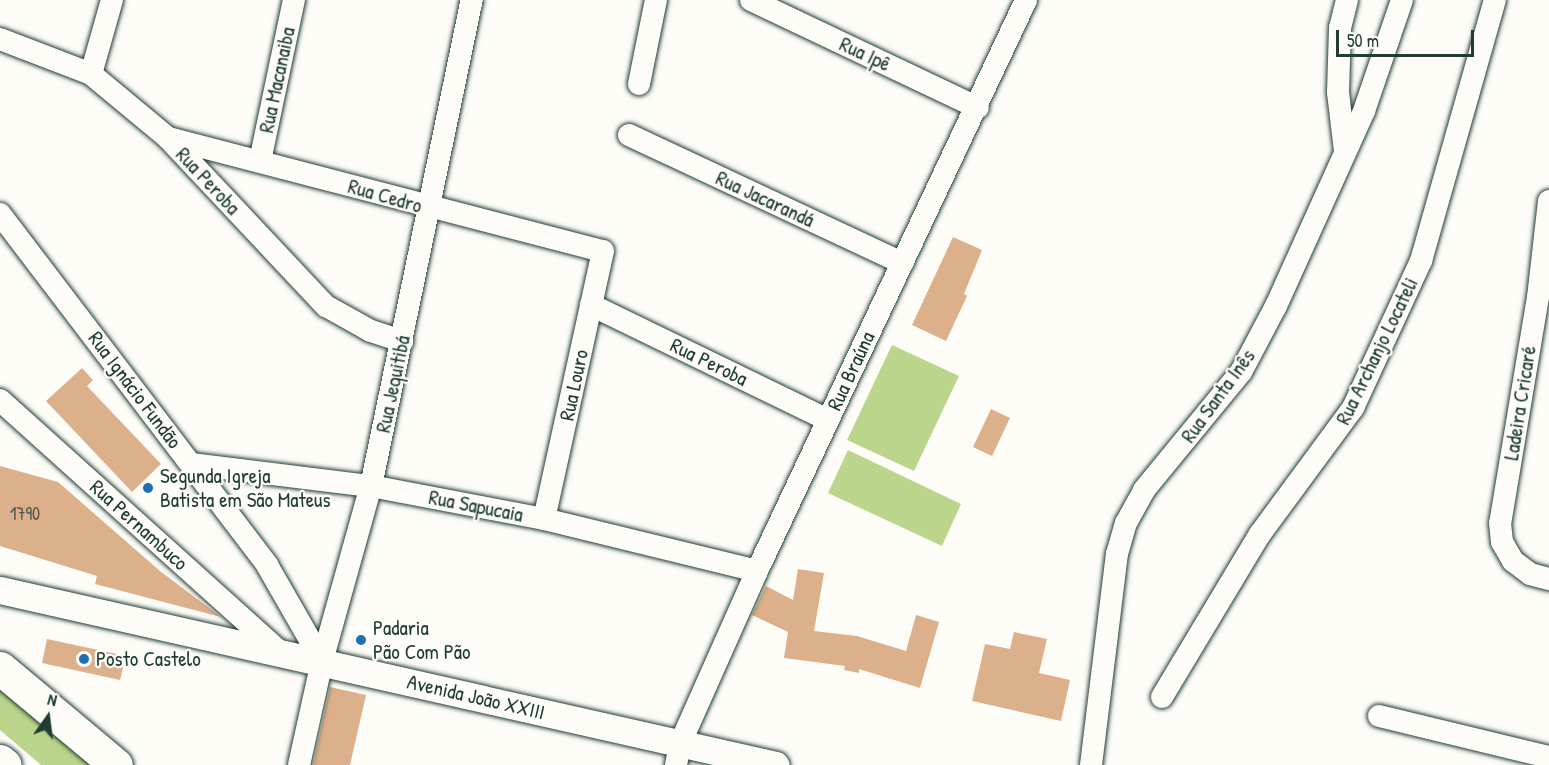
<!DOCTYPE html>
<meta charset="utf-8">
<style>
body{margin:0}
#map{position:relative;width:1549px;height:765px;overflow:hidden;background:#fdfcf7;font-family:"Patrick Hand",sans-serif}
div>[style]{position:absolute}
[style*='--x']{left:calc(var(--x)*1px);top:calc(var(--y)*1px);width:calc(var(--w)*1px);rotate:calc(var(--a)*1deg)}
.green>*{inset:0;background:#bcd58c}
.building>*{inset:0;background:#dbb08b}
.roads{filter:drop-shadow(0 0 2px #1f3d34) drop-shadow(0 0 2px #1f3d34)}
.minor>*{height:22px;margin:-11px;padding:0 11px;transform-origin:11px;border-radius:11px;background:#fdfcf7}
.tertiary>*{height:27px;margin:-13.5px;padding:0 13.5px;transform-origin:13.5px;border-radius:13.5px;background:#fdfcf7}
.primary>*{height:33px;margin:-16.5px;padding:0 16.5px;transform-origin:16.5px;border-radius:16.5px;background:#fdfcf7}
.trunk>*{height:33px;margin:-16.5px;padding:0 16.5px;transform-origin:16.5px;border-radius:16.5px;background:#fdfcf7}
.dots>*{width:16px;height:16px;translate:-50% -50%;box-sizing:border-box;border:3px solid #fdfcf7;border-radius:50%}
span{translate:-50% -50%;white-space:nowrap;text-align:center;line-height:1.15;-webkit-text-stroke:4.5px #fdfcf7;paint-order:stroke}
.number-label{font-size:18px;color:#4e5a4a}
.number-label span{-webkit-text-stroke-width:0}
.street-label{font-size:21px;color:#1f3d34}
.poi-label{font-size:21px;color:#1f3d34}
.left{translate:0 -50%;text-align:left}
.north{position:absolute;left:18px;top:687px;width:60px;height:60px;-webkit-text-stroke:4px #fdfcf7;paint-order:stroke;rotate:14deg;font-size:16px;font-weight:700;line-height:24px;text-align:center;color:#1f3d34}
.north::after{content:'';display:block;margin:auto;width:21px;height:27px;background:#1f3d34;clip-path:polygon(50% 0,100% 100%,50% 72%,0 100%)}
.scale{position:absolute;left:1336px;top:30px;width:138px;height:27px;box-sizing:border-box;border:3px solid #1f3d34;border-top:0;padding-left:8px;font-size:18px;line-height:21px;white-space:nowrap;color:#1f3d34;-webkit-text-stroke:4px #fdfcf7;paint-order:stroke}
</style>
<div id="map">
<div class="green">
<div style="clip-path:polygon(892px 345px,959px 376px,914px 471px,847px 440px)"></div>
<div style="clip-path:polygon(848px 450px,961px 504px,942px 546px,828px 493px)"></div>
<div style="clip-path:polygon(0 675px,106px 765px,41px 765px,0 730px)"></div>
</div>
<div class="building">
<div style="clip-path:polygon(953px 237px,982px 250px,964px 294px,967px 296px,946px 341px,912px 325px)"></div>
<div style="clip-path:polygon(82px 368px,93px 380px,87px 386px,161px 464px,132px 492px,46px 401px)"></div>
<div style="clip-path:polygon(991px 409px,1010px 418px,992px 456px,973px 447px)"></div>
<div style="clip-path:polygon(0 466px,58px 482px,160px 571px,221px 617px,95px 584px,97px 576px,0 546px)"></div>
<div style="clip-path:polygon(798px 569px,824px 573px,814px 631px,857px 636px,906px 651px,916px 615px,939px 622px,920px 688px,859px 669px,859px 673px,844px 670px,845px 666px,784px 658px,788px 632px,752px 615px,766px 586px,793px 600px)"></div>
<div style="clip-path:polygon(1014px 632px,1047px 639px,1039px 673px,1070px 680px,1061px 721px,972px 701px,985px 644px,1010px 649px)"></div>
<div style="clip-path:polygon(47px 639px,126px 656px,120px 680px,42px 663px)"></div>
<div style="clip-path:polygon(330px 687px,366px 695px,350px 765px,313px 765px)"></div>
</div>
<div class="roads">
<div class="minor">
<div style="--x:751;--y:0;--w:251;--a:25.4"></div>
<div style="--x:0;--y:39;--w:97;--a:21"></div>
<div style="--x:91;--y:74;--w:100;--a:39.7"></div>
<div style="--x:168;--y:138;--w:231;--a:46.8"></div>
<div style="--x:326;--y:306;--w:51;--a:29.1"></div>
<div style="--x:371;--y:331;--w:33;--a:18"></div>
<div style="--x:91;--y:74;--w:77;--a:-74.2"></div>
<div style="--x:639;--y:84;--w:86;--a:-78.6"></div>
<div style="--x:629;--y:135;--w:302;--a:25.1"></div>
<div style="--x:168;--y:138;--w:449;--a:14.6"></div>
<div style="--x:603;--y:251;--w:274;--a:102.4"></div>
<div style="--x:1345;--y:151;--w:59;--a:-96.8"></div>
<div style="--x:1338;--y:92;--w:64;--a:-88.2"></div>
<div style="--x:1340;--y:28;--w:29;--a:-76"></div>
<div style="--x:260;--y:161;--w:165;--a:-78.1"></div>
<div style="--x:1549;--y:201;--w:97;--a:96.5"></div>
<div style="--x:1538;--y:297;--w:229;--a:99.5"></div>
<div style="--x:1500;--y:523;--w:19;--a:84"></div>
<div style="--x:1502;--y:542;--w:22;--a:60"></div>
<div style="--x:1513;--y:561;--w:21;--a:37"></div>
<div style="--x:1530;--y:574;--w:20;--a:15"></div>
<div style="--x:0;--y:214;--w:441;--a:52.7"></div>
<div style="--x:267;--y:565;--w:111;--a:60.2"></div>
<div style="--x:591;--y:305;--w:263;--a:25.9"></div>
<div style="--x:0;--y:400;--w:374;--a:42"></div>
<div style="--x:191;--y:464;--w:181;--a:7"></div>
<div style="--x:371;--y:486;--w:176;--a:10.8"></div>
<div style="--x:544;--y:519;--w:219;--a:13.7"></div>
<div style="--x:1162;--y:697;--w:190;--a:-59"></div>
<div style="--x:1260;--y:534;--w:157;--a:-53.6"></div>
<div style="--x:1353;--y:408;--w:162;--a:-65.2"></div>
<div style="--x:1421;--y:261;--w:271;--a:-74.2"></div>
<div style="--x:1379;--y:716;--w:175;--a:13.6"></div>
<div style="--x:299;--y:765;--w:107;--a:-77.5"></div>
<div style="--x:322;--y:661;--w:182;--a:-74.4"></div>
<div style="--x:371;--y:486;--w:496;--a:-78.3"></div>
<div style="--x:676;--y:765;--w:21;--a:-79"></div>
<div style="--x:680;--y:744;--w:189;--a:-66"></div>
<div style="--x:757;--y:571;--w:631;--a:-64.77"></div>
<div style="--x:1091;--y:765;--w:213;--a:-83"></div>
<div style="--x:1117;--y:554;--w:32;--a:-74"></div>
<div style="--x:1126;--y:523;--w:38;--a:-61"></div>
<div style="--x:1144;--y:490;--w:153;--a:-50.6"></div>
<div style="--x:1241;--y:372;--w:75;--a:-62.1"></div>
<div style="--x:1276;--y:306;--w:214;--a:-65.7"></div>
<div style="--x:1364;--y:111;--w:117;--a:-71.1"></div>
</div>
<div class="tertiary">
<div style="--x:0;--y:590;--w:795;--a:12.71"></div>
</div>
<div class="primary">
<div style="--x:0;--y:668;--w:151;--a:39.9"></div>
</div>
<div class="trunk">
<div style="--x:0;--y:761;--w:6;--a:39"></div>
</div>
</div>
<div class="dots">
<div style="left:148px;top:488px;background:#1f6fb2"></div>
<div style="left:361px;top:640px;background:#1f6fb2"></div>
<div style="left:84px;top:659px;background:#1f6fb2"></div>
</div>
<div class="number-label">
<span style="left:25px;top:514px">1790</span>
</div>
<div class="street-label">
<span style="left:865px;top:54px;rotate:25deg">Rua Ipê</span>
<span style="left:277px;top:80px;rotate:-78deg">Rua Macanaiba</span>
<span style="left:208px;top:181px;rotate:47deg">Rua Peroba</span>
<span style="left:385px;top:196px;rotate:16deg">Rua Cedro</span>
<span style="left:765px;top:199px;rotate:25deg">Rua Jacarandá</span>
<span style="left:1377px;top:351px;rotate:-64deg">Rua Archanjo Locateli</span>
<span style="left:709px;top:362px;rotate:26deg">Rua Peroba</span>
<span style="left:851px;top:371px;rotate:-65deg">Rua Braúna</span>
<span style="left:393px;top:384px;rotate:-78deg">Rua Jequitibá</span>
<span style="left:574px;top:385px;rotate:-78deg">Rua Louro</span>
<span style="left:135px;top:390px;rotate:53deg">Rua Ignácio Fundão</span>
<span style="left:1218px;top:396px;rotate:-54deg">Rua Santa Inês</span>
<span style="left:1520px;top:403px;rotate:-81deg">Ladeira Cricaré</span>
<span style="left:476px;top:506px;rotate:11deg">Rua Sapucaia</span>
<span style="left:139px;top:525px;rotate:42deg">Rua Pernambuco</span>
<span style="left:476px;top:697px;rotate:13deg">Avenida João XXIII</span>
</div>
<div class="poi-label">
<span class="left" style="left:160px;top:488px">Segunda Igreja<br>Batista em São Mateus</span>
<span class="left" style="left:373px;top:640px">Padaria<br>Pão Com Pão</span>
<span class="left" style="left:96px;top:659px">Posto Castelo</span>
</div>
<div class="north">N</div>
<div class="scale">50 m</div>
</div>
